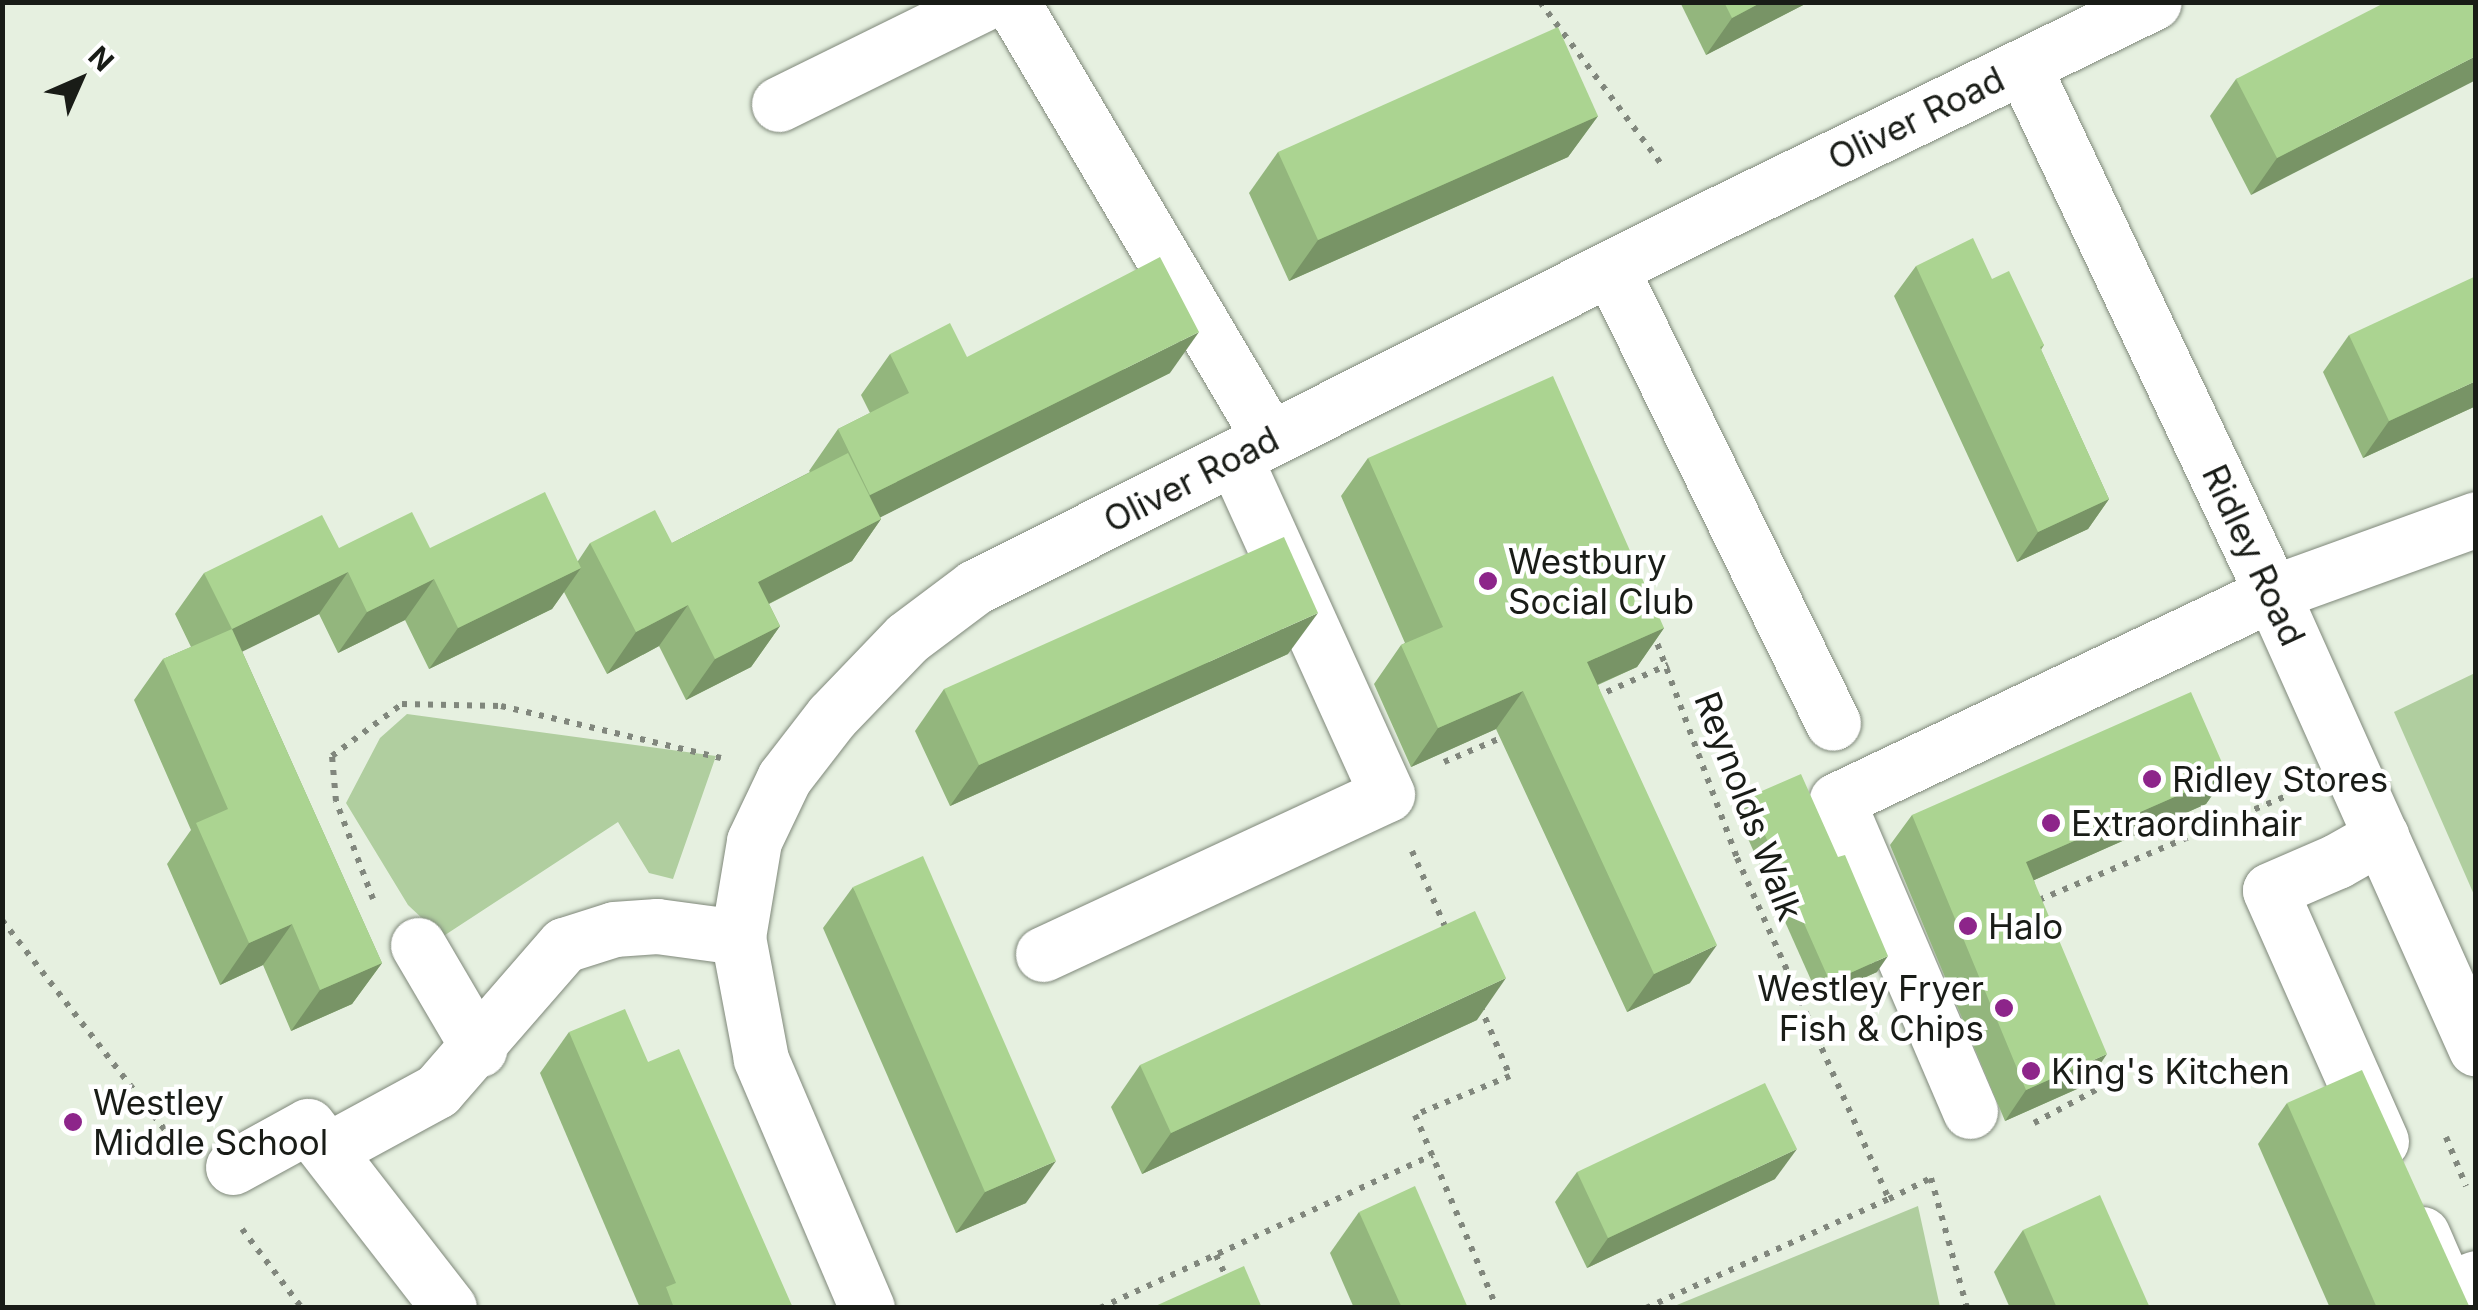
<!DOCTYPE html>
<style>
body{margin:0}
#map{position:relative;width:2478px;height:1310px;overflow:hidden;background:#e6f0e0;font-family:Inter,sans-serif}
div>[style]{position:absolute}
[style*='--x']{left:calc(var(--x)*1px);top:calc(var(--y)*1px);width:calc(var(--w)*1px);rotate:calc(var(--a)*1deg)}
.green>*{inset:0;background:#b0ce9f}
.path>*{height:6px;margin-top:-3px;transform-origin:0;background:repeating-linear-gradient(90deg,#81877d 0 5px,transparent 0 13px)}
.roads{filter:drop-shadow(0 0 2px #7f887a) drop-shadow(0 0 2px #7f887a)}
.minor>*{height:55px;margin:-27.5px;padding:0 27.5px;transform-origin:27.5px;border-radius:27.5px;background:#fff}
.wall>*{inset:0;background:#93b67d}
.shaded-wall>*{inset:0;background:#789466}
.building>*{inset:0;background:#abd491}
.dots>*{width:28px;height:28px;translate:-50% -50%;box-sizing:border-box;border:5px solid #fff;border-radius:50%}
span{translate:-50% -50%;white-space:nowrap;text-align:center;line-height:1.15;-webkit-text-stroke:9px #fff;paint-order:stroke}
.street-label{font-size:35px;color:#191c17}
.poi-label{font-size:35px;color:#191c17}
.left{translate:0 -50%;text-align:left}
.right{translate:-100% -50%;text-align:right}
.frame{position:absolute;inset:0;border:5px solid #191c17;pointer-events:none}
.north{position:absolute;left:30px;top:30px;width:100px;height:100px;-webkit-text-stroke:8px #fff;paint-order:stroke;rotate:45deg;font-size:28px;font-weight:700;line-height:40px;text-align:center;color:#191c17}
.north::after{content:'';display:block;margin:auto;width:35px;height:45px;background:#191c17;clip-path:polygon(50% 0,100% 100%,50% 72%,0 100%)}
</style>
<div id="map">
<div class="green">
<div style="clip-path:polygon(2475px 673px,2475px 897px,2394px 712px)"></div>
<div style="clip-path:polygon(407px 714px,716px 756px,673px 879px,649px 873px,618px 822px,442px 937px,408px 905px,346px 803px,380px 738px)"></div>
<div style="clip-path:polygon(1918px 1206px,1940px 1307px,1672px 1307px)"></div>
</div>
<div class="path">
<div style="--x:1540;--y:2;--w:207;--a:53.2"></div>
<div style="--x:1653;--y:632;--w:241;--a:69.6"></div>
<div style="--x:1737;--y:858;--w:373;--a:66"></div>
<div style="--x:1889;--y:1199;--w:47;--a:-26.6"></div>
<div style="--x:1931;--y:1178;--w:135;--a:74.5"></div>
<div style="--x:1595;--y:697;--w:80;--a:-23.7"></div>
<div style="--x:1444;--y:762;--w:67;--a:-22.8"></div>
<div style="--x:1412;--y:851;--w:87;--a:66.4"></div>
<div style="--x:373;--y:899;--w:105;--a:-110.7"></div>
<div style="--x:336;--y:801;--w:45;--a:-95.1"></div>
<div style="--x:332;--y:756;--w:87;--a:-36.6"></div>
<div style="--x:402;--y:704;--w:99;--a:1.2"></div>
<div style="--x:501;--y:706;--w:226;--a:13.3"></div>
<div style="--x:2040;--y:903;--w:3;--a:-108"></div>
<div style="--x:2039;--y:900;--w:273;--a:-22.8"></div>
<div style="--x:2;--y:920;--w:284;--a:52.2"></div>
<div style="--x:1480;--y:1006;--w:76;--a:66.8"></div>
<div style="--x:1510;--y:1076;--w:103;--a:157.7"></div>
<div style="--x:1415;--y:1115;--w:210;--a:67"></div>
<div style="--x:2034;--y:1123;--w:83;--a:-28.1"></div>
<div style="--x:2107;--y:1084;--w:25;--a:-111"></div>
<div style="--x:2446;--y:1137;--w:53;--a:67.8"></div>
<div style="--x:242;--y:1229;--w:99;--a:52.8"></div>
<div style="--x:1216;--y:1255;--w:29;--a:65"></div>
<div style="--x:1100;--y:1308;--w:366;--a:-24.7"></div>
<div style="--x:1646;--y:1308;--w:266;--a:-24.2"></div>
</div>
<div class="roads">
<div class="minor">
<div style="--x:1012;--y:2;--w:507;--a:59.44"></div>
<div style="--x:2023;--y:66;--w:583;--a:64.71"></div>
<div style="--x:2272;--y:593;--w:499;--a:65.9"></div>
<div style="--x:779;--y:104;--w:231;--a:-26.2"></div>
<div style="--x:1611;--y:269;--w:505;--a:63.94"></div>
<div style="--x:418;--y:945;--w:121;--a:59.6"></div>
<div style="--x:1043;--y:954;--w:379;--a:-24.9"></div>
<div style="--x:1387;--y:794;--w:370;--a:-114.4"></div>
<div style="--x:1970;--y:1111;--w:338;--a:-113.2"></div>
<div style="--x:1837;--y:800;--w:482;--a:-25.4"></div>
<div style="--x:2272;--y:593;--w:217;--a:-19.9"></div>
<div style="--x:2381;--y:1141;--w:274;--a:-113.9"></div>
<div style="--x:2270;--y:890;--w:73;--a:-23.4"></div>
<div style="--x:2337;--y:861;--w:51;--a:-29.6"></div>
<div style="--x:330;--y:1149;--w:122;--a:-28.5"></div>
<div style="--x:437;--y:1091;--w:194;--a:-49"></div>
<div style="--x:564;--y:945;--w:52;--a:-17.7"></div>
<div style="--x:614;--y:929;--w:43;--a:-4"></div>
<div style="--x:657;--y:926;--w:82;--a:7.7"></div>
<div style="--x:233;--y:1167;--w:85;--a:-28.7"></div>
<div style="--x:308;--y:1126;--w:230;--a:52.2"></div>
<div style="--x:2422;--y:1234;--w:60;--a:66.4"></div>
<div style="--x:2446;--y:1289;--w:32;--a:-20"></div>
<div style="--x:867;--y:1308;--w:271;--a:-113.1"></div>
<div style="--x:761;--y:1059;--w:124;--a:-100.7"></div>
<div style="--x:738;--y:937;--w:97;--a:-80.5"></div>
<div style="--x:754;--y:841;--w:70;--a:-64.5"></div>
<div style="--x:784;--y:778;--w:78;--a:-52.3"></div>
<div style="--x:832;--y:716;--w:108;--a:-46.1"></div>
<div style="--x:907;--y:638;--w:85;--a:-36.9"></div>
<div style="--x:975;--y:587;--w:816;--a:-26.66"></div>
<div style="--x:1704;--y:221;--w:500;--a:-25.95"></div>
</div>
</div>
<div class="wall">
<div style="clip-path:polygon(1680px 2px,1809px 2px,1706px 55px)"></div>
<div style="clip-path:polygon(2476px 2px,2251px 195px,2210px 116px,2236px 79px)"></div>
<div style="clip-path:polygon(1598px 116px,1568px 157px,1289px 281px,1249px 193px,1278px 152px)"></div>
<div style="clip-path:polygon(1916px 266px,1992px 279px,2044px 345px,2041px 350px,2109px 499px,2088px 529px,2017px 562px,1894px 296px)"></div>
<div style="clip-path:polygon(2349px 335px,2476px 406px,2363px 458px,2323px 372px)"></div>
<div style="clip-path:polygon(890px 354px,967px 357px,1170px 373px,880px 517px,881px 519px,852px 561px,769px 604px,780px 626px,751px 667px,686px 700px,659px 646px,607px 674px,564px 592px,552px 609px,429px 669px,405px 620px,338px 653px,319px 614px,242px 651px,382px 963px,352px 1004px,291px 1031px,263px 965px,220px 985px,167px 864px,191px 830px,134px 700px,163px 659px,191px 647px,175px 614px,204px 573px,339px 548px,430px 548px,578px 561px,590px 543px,672px 543px,810px 472px,809px 471px,838px 429px,870px 413px,861px 395px)"></div>
<div style="clip-path:polygon(1368px 458px,1664px 628px,1637px 667px,1598px 685px,1690px 983px,1627px 1012px,1496px 729px,1411px 767px,1374px 684px,1401px 645px,1405px 643px,1341px 496px)"></div>
<div style="clip-path:polygon(1288px 654px,950px 806px,915px 731px,944px 689px)"></div>
<div style="clip-path:polygon(2227px 774px,2206px 804px,2034px 880px,2086px 1085px,2005px 1121px,1890px 845px,1912px 815px)"></div>
<div style="clip-path:polygon(1748px 797px,1877px 972px,1819px 998px,1737px 814px)"></div>
<div style="clip-path:polygon(853px 887px,1026px 1203px,956px 1233px,823px 928px)"></div>
<div style="clip-path:polygon(1477px 1020px,1142px 1174px,1111px 1107px,1140px 1065px)"></div>
<div style="clip-path:polygon(569px 1032px,648px 1062px,793px 1308px,640px 1308px,540px 1073px)"></div>
<div style="clip-path:polygon(2287px 1103px,2470px 1308px,2330px 1308px,2258px 1144px)"></div>
<div style="clip-path:polygon(1577px 1172px,1775px 1179px,1587px 1268px,1555px 1202px)"></div>
<div style="clip-path:polygon(1359px 1212px,1468px 1308px,1354px 1308px,1330px 1253px)"></div>
<div style="clip-path:polygon(2023px 1230px,2150px 1308px,2010px 1308px,1994px 1272px)"></div>
</div>
<div class="shaded-wall">
<div style="clip-path:polygon(1762px 2px,1809px 2px,1706px 55px,1732px 18px)"></div>
<div style="clip-path:polygon(2476px 56px,2476px 80px,2251px 195px,2277px 158px)"></div>
<div style="clip-path:polygon(1598px 116px,1568px 157px,1289px 281px,1318px 240px)"></div>
<div style="clip-path:polygon(1199px 332px,1170px 373px,841px 537px,870px 495px)"></div>
<div style="clip-path:polygon(2476px 381px,2476px 406px,2363px 458px,2389px 421px)"></div>
<div style="clip-path:polygon(2109px 499px,2088px 529px,2017px 562px,2038px 532px)"></div>
<div style="clip-path:polygon(881px 519px,852px 561px,729px 624px,758px 582px)"></div>
<div style="clip-path:polygon(581px 568px,552px 609px,429px 669px,458px 628px)"></div>
<div style="clip-path:polygon(348px 572px,319px 614px,203px 671px,232px 629px)"></div>
<div style="clip-path:polygon(434px 579px,405px 620px,338px 653px,367px 612px)"></div>
<div style="clip-path:polygon(688px 605px,659px 646px,607px 674px,636px 632px)"></div>
<div style="clip-path:polygon(1318px 613px,1288px 654px,950px 806px,979px 765px)"></div>
<div style="clip-path:polygon(780px 626px,751px 667px,686px 700px,715px 659px)"></div>
<div style="clip-path:polygon(1664px 628px,1637px 667px,1560px 701px,1587px 662px)"></div>
<div style="clip-path:polygon(1523px 691px,1496px 729px,1411px 767px,1438px 728px)"></div>
<div style="clip-path:polygon(2227px 774px,2206px 804px,2005px 893px,2026px 862px)"></div>
<div style="clip-path:polygon(292px 924px,263px 965px,220px 985px,249px 943px)"></div>
<div style="clip-path:polygon(1717px 945px,1690px 983px,1627px 1012px,1654px 974px)"></div>
<div style="clip-path:polygon(1888px 956px,1877px 972px,1819px 998px,1830px 982px)"></div>
<div style="clip-path:polygon(382px 963px,352px 1004px,291px 1031px,320px 990px)"></div>
<div style="clip-path:polygon(1506px 978px,1477px 1020px,1142px 1174px,1171px 1133px)"></div>
<div style="clip-path:polygon(2107px 1054px,2086px 1085px,2005px 1121px,2026px 1090px)"></div>
<div style="clip-path:polygon(1797px 1149px,1775px 1179px,1587px 1268px,1608px 1238px)"></div>
<div style="clip-path:polygon(1056px 1161px,1026px 1203px,956px 1233px,985px 1192px)"></div>
</div>
<div class="building">
<div style="clip-path:polygon(1724px 2px,1762px 2px,1732px 18px)"></div>
<div style="clip-path:polygon(2386px 2px,2476px 2px,2476px 56px,2277px 158px,2236px 79px)"></div>
<div style="clip-path:polygon(1558px 27px,1598px 116px,1318px 240px,1278px 152px)"></div>
<div style="clip-path:polygon(1973px 238px,1992px 279px,2009px 271px,2044px 345px,2040px 347px,2109px 499px,2038px 532px,1916px 266px)"></div>
<div style="clip-path:polygon(1160px 257px,1199px 332px,870px 495px,838px 429px,909px 393px,890px 354px,950px 323px,967px 357px)"></div>
<div style="clip-path:polygon(2476px 276px,2476px 381px,2389px 421px,2349px 335px)"></div>
<div style="clip-path:polygon(1553px 376px,1664px 628px,1587px 662px,1717px 945px,1654px 974px,1523px 691px,1438px 728px,1401px 645px,1443px 627px,1368px 458px)"></div>
<div style="clip-path:polygon(848px 453px,881px 519px,758px 582px,780px 626px,715px 659px,688px 605px,636px 632px,590px 543px,655px 510px,672px 543px)"></div>
<div style="clip-path:polygon(545px 492px,581px 568px,458px 628px,434px 579px,367px 612px,348px 572px,232px 629px,204px 573px,322px 515px,339px 548px,412px 512px,430px 548px)"></div>
<div style="clip-path:polygon(1284px 537px,1318px 613px,979px 765px,944px 689px)"></div>
<div style="clip-path:polygon(232px 629px,382px 963px,320px 990px,292px 924px,249px 943px,196px 823px,228px 809px,163px 659px)"></div>
<div style="clip-path:polygon(2191px 692px,2227px 774px,2026px 862px,2107px 1054px,2026px 1090px,1912px 815px)"></div>
<div style="clip-path:polygon(1801px 774px,1838px 857px,1845px 855px,1888px 956px,1830px 982px,1748px 797px)"></div>
<div style="clip-path:polygon(923px 856px,1056px 1161px,985px 1192px,853px 887px)"></div>
<div style="clip-path:polygon(1475px 911px,1506px 978px,1171px 1133px,1140px 1065px)"></div>
<div style="clip-path:polygon(625px 1009px,648px 1062px,679px 1049px,793px 1308px,674px 1308px,666px 1287px,676px 1283px,569px 1032px)"></div>
<div style="clip-path:polygon(2362px 1070px,2470px 1308px,2377px 1308px,2287px 1103px)"></div>
<div style="clip-path:polygon(1765px 1083px,1797px 1149px,1608px 1238px,1577px 1172px)"></div>
<div style="clip-path:polygon(1415px 1186px,1468px 1308px,1402px 1308px,1359px 1212px)"></div>
<div style="clip-path:polygon(2100px 1195px,2150px 1308px,2057px 1308px,2023px 1230px)"></div>
<div style="clip-path:polygon(1244px 1266px,1262px 1308px,1151px 1308px)"></div>
</div>
<div class="dots">
<div style="left:1488px;top:581px;background:#8d258a"></div>
<div style="left:2152px;top:779px;background:#8d258a"></div>
<div style="left:2051px;top:823px;background:#8d258a"></div>
<div style="left:1968px;top:926px;background:#8d258a"></div>
<div style="left:2004px;top:1008px;background:#8d258a"></div>
<div style="left:2031px;top:1071px;background:#8d258a"></div>
<div style="left:73px;top:1122px;background:#8d258a"></div>
</div>
<div class="street-label">
<span style="left:1916px;top:118px;rotate:-26deg">Oliver Road</span>
<span style="left:1191px;top:479px;rotate:-27deg">Oliver Road</span>
<span style="left:2254px;top:555px;rotate:65deg">Ridley Road</span>
<span style="left:1749px;top:806px;rotate:69deg">Reynolds Walk</span>
</div>
<div class="poi-label">
<span class="left" style="left:1508px;top:581px">Westbury<br>Social Club</span>
<span class="left" style="left:2172px;top:779px">Ridley Stores</span>
<span class="left" style="left:2071px;top:823px">Extraordinhair</span>
<span class="left" style="left:1988px;top:926px">Halo</span>
<span class="right" style="left:1984px;top:1008px">Westley Fryer<br>Fish &amp; Chips</span>
<span class="left" style="left:2051px;top:1071px">King's Kitchen</span>
<span class="left" style="left:93px;top:1122px">Westley<br>Middle School</span>
</div>
<div class="frame"></div>
<div class="north">N</div>
</div>
